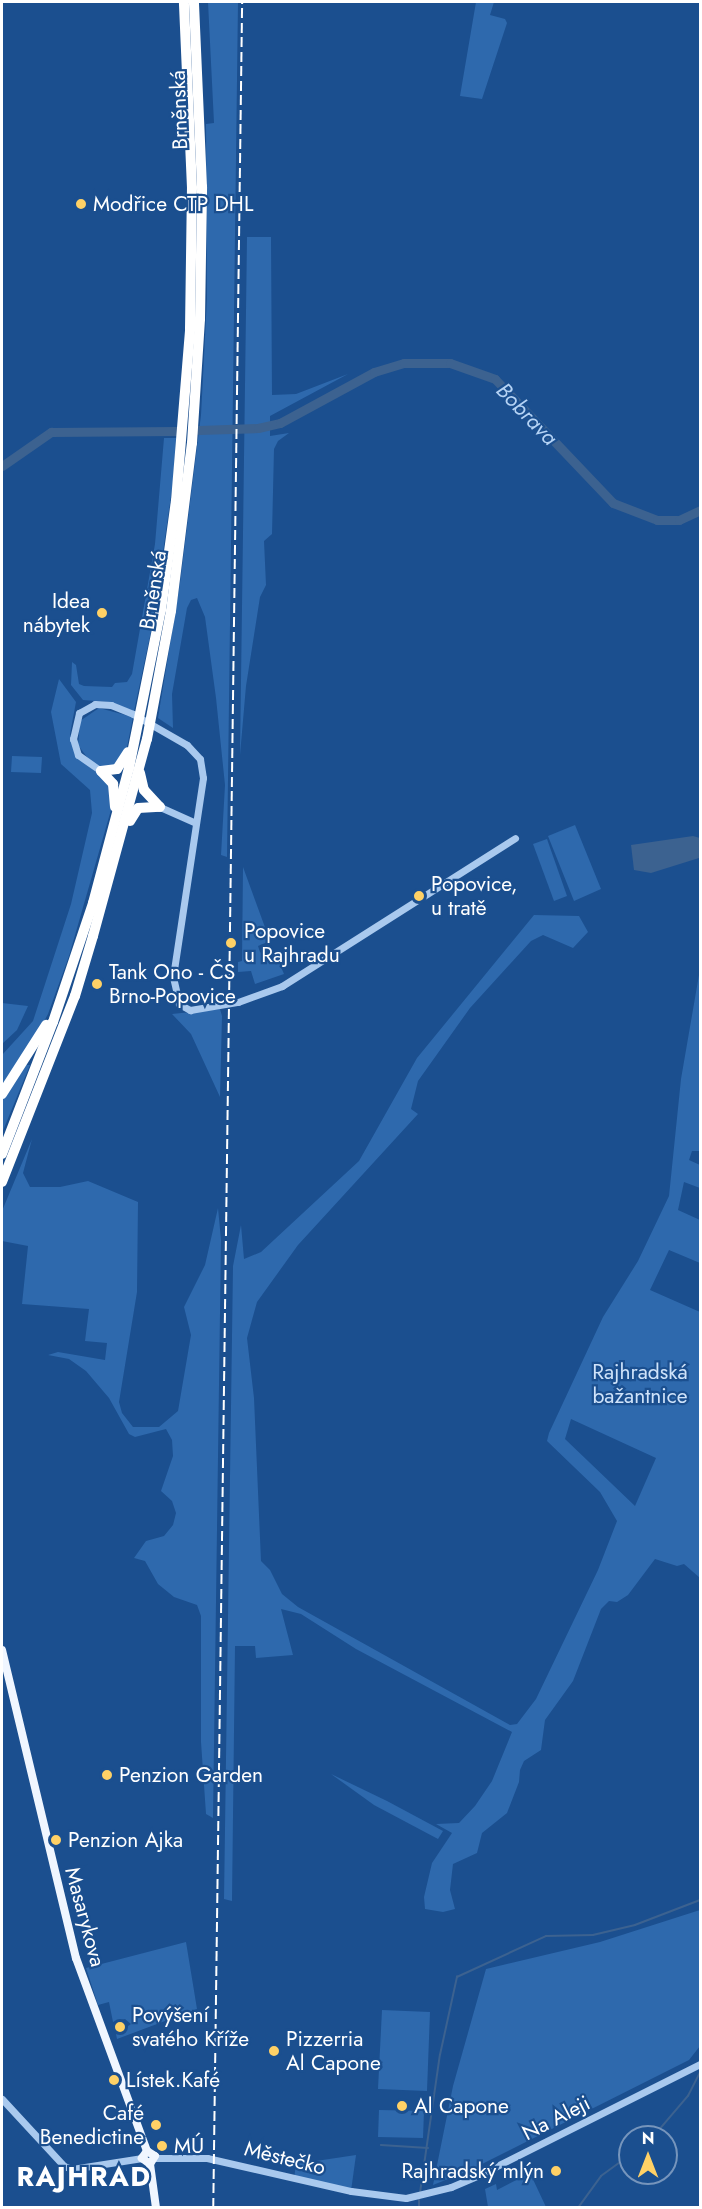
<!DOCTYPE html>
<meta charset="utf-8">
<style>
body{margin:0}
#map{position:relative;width:702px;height:2209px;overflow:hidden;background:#1b4f8f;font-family:Jost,sans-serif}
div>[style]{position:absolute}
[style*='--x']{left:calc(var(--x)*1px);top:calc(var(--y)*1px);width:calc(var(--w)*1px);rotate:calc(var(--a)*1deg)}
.green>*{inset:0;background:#2e69ad}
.water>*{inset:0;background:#3c6290}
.stream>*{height:1.5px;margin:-0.75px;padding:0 0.75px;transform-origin:0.75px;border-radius:0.75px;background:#3c6290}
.river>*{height:9px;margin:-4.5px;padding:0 4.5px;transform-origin:4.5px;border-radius:4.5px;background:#3c6290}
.minor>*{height:7px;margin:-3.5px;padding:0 3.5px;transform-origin:3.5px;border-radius:3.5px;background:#a9c9ee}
.major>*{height:8px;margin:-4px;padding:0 4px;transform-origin:4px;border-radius:4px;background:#f0f6ff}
.highway>*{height:10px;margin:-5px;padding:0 5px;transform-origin:5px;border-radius:5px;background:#fff}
.rail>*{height:1.5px;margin-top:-0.75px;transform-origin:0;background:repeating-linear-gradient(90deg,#fff 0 10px,transparent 0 14.5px)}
.dots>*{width:16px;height:16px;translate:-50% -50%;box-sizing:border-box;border:3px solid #1b4f8f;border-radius:50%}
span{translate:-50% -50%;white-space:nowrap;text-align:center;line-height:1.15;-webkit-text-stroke:4.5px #1b4f8f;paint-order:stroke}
.street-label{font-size:21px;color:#fff}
.poi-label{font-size:21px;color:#fff}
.left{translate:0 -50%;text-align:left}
.right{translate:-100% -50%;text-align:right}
.park-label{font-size:21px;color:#cfe3fa}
.water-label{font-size:22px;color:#b5d3f5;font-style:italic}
.district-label{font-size:27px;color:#fff;font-weight:700;letter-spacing:1.5px}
.frame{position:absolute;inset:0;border:3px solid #fff;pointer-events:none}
.north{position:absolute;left:618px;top:2125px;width:60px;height:60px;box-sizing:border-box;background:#1b4f8f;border:2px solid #7695bc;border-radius:50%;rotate:0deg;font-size:16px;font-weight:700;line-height:24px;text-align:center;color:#fff}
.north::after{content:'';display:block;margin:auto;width:21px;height:27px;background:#ffd166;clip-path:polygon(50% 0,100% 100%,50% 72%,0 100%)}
</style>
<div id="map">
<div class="green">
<div style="clip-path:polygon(208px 2px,238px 2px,227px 857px,221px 855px,225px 785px,216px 698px,205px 617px,197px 598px,191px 600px,187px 608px,172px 694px,173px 728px,158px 718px,180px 583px,201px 415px,207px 298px,206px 124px,214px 123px)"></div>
<div style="clip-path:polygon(476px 2px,494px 2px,490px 15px,505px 19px,507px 23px,482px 99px,460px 96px)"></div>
<div style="clip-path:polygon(247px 237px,271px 237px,272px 395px,296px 394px,348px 374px,270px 416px,270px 436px,289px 433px,278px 441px,274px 449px,272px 534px,264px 541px,266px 585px,260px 597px,246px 686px,240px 755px)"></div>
<div style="clip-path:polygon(164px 438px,176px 438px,173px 482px,153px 622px,134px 711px,108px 702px,83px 700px,71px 685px,72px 662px,76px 665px,79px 684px,84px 686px,112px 687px,115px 683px,127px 682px,132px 674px,155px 544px)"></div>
<div style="clip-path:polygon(59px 679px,76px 702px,70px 734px,77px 756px,109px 783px,113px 803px,69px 956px,48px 1014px,22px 1062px,2px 1087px,2px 1055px,33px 1021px,71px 904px,92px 813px,90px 790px,61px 764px,51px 712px)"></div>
<div style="clip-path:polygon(99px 708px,133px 717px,125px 757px,118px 766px,101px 768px,89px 760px,78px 745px,80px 721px)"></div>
<div style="clip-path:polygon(12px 756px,42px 757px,41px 773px,11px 772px)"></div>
<div style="clip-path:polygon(575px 825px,601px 889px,574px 901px,548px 836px)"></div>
<div style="clip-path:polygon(547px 839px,567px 896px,554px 901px,533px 844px)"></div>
<div style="clip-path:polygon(243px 867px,270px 941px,258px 946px,260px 952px,266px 956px,275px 953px,284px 974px,255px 984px,251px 971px,238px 972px,238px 962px,242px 961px)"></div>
<div style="clip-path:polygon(evenodd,534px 915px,579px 916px,588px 932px,573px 948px,543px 935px,531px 941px,470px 1008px,418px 1081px,411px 1109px,418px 1114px,298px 1245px,257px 1302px,247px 1338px,254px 1398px,261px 1561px,270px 1570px,282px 1594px,298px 1607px,510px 1725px,517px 1724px,536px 1699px,598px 1570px,617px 1521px,600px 1492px,547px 1441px,549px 1433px,603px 1317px,638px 1261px,669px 1196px,681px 1079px,700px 969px,700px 1151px,692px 1151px,689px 1160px,700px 1165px,700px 1188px,684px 1182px,678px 1210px,700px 1220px,700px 1263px,669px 1250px,650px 1290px,700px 1312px,700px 1578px,684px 1564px,677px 1566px,655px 1559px,628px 1595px,617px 1602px,609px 1601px,601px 1609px,573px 1681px,545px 1720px,541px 1750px,524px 1761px,520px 1770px,519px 1782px,507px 1813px,482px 1833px,477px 1853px,453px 1864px,450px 1890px,455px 1909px,443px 1912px,425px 1909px,424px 1897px,432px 1863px,452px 1833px,436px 1824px,459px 1823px,475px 1806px,492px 1781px,512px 1732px,356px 1649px,301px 1614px,281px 1609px,293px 1655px,256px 1658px,255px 1646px,235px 1646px,232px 1901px,224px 1899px,233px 1266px,241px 1225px,244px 1259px,261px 1252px,359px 1161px,417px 1058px,534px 915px,571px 1419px,656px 1458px,635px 1506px,565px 1439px,571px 1419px)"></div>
<div style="clip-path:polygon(2px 1003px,28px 1006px,17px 1030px,2px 1044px)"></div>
<div style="clip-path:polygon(220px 1009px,222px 1016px,220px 1097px,191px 1034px,172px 1014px)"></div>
<div style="clip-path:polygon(26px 1065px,30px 1065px,2px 1133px,2px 1098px)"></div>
<div style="clip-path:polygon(32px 1139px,23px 1173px,30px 1187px,60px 1187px,88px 1181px,138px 1202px,137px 1292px,119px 1402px,122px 1413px,133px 1427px,159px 1427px,178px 1411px,191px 1335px,184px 1307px,205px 1265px,218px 1208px,221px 1240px,213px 1818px,206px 1814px,201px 1742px,201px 1616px,197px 1605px,174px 1597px,158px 1584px,145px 1561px,134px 1558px,146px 1541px,164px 1536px,173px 1525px,176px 1513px,172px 1501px,161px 1491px,173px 1456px,172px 1440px,166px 1429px,135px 1437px,129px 1434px,109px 1398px,86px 1371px,69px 1359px,48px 1355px,58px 1352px,105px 1360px,107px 1343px,85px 1341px,89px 1309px,22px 1304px,28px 1246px,2px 1241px,2px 1211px)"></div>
<div style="clip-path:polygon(331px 1774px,387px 1801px,443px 1831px,438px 1839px,374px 1805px)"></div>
<div style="clip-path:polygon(700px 1910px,700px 2046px,689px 2060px,468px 2171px,433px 2185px,453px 2086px,486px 1969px,600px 1942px)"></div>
<div style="clip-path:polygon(186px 1942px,197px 2009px,117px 2039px,116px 2034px,131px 2024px,125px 2019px,113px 2022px,109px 2002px,98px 2005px,86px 1968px)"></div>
<div style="clip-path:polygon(382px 2010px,430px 2012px,427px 2091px,378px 2089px)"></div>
<div style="clip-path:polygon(379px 2110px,424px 2111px,423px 2138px,378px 2137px)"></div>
<div style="clip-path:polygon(356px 2155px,351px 2191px,294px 2179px,296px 2164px)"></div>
<div style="clip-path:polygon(530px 2173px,546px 2207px,488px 2207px,485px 2189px,496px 2184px,497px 2190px)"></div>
</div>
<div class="water">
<div style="clip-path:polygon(693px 836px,700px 838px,699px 858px,651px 873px,634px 870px,631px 845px)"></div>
</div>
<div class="stream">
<div style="--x:653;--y:2137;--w:54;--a:-49.5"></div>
<div style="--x:688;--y:2096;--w:27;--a:-63"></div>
<div style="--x:381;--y:2145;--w:47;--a:3.7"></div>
<div style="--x:420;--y:2193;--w:139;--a:-81.8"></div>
<div style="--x:440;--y:2055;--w:80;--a:-77.7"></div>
<div style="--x:457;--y:1977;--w:98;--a:-24.7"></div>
<div style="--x:546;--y:1936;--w:47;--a:-1.2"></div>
<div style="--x:593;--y:1935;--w:43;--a:-13.4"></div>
<div style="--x:635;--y:1925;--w:70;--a:-21"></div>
<div style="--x:419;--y:2208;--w:10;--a:-90"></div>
<div style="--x:578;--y:2208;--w:39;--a:-54"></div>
<div style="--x:601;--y:2176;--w:36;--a:-36"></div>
</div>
<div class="river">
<div style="--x:199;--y:430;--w:59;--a:-1.9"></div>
<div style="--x:258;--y:428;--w:23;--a:-13"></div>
<div style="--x:280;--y:423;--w:107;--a:-28.5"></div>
<div style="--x:374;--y:372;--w:31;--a:-17"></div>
<div style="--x:404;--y:363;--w:46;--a:0"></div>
<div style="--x:450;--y:363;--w:48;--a:19.6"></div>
<div style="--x:495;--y:379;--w:171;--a:46.4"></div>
<div style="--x:613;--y:503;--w:47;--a:21.1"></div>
<div style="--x:657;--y:520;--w:22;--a:0"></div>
<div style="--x:679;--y:520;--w:23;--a:-25"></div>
<div style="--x:2;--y:466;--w:60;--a:-34.8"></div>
<div style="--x:51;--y:432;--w:126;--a:-0.5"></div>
</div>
<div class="minor">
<div style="--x:101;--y:771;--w:28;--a:-145"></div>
<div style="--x:78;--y:755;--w:17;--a:-107"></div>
<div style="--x:73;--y:739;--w:27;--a:-77"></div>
<div style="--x:79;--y:713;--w:18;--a:-29"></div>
<div style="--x:95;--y:704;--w:16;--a:4"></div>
<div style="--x:111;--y:705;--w:24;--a:22"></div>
<div style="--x:133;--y:714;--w:62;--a:29.9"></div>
<div style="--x:187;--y:745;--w:19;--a:47"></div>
<div style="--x:200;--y:759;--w:19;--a:81"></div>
<div style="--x:203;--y:778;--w:201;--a:98.6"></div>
<div style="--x:173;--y:977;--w:28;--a:77"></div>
<div style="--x:179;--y:1004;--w:13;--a:29"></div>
<div style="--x:190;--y:1010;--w:49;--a:-9.5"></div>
<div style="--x:238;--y:1002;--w:47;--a:-20"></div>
<div style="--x:282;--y:986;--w:276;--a:-32.4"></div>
<div style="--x:160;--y:807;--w:39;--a:24"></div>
<div style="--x:2;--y:2099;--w:91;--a:47.2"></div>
<div style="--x:64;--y:2166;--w:9;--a:21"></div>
<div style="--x:72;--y:2169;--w:71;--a:-8.9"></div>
<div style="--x:155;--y:2158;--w:52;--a:0"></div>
<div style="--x:207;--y:2158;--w:148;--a:12.9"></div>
<div style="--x:351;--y:2191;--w:55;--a:7.3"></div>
<div style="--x:406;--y:2198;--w:46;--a:-13.7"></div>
<div style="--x:451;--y:2187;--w:30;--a:-23"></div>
<div style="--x:479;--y:2175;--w:247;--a:-26.7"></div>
</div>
<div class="major">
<div style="--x:2;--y:1650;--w:317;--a:76.5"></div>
<div style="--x:76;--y:1958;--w:206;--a:69.8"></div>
<div style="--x:147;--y:2151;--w:9;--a:32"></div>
<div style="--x:155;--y:2156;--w:9;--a:122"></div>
<div style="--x:147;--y:2151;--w:9;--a:126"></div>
<div style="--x:142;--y:2158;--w:10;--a:37"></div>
<div style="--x:150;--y:2164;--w:44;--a:82.2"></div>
</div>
<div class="highway">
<div style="--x:101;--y:771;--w:18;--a:47"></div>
<div style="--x:113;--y:784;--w:23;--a:85"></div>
<div style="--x:101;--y:771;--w:16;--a:-7"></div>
<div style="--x:117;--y:769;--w:20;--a:-57"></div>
<div style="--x:140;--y:773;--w:17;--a:77"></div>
<div style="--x:144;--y:790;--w:23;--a:47"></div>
<div style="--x:130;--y:821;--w:15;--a:-58"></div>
<div style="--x:138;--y:808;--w:22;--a:-3"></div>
<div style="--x:2;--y:1094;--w:82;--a:-57.5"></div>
<div style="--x:2;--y:1154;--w:142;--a:-68.9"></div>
<div style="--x:53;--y:1022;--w:126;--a:-71.4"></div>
<div style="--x:93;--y:903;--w:140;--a:-75.1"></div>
<div style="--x:129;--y:768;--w:161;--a:-78.6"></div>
<div style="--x:161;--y:610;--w:110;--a:-82.2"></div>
<div style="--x:176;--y:501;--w:173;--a:-85.3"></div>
<div style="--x:190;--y:329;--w:141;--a:-89.2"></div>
<div style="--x:192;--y:188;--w:186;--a:-92.5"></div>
<div style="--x:2;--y:1182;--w:200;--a:-68.6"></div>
<div style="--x:75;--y:996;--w:63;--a:-73.3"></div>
<div style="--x:93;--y:936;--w:204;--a:-74.7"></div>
<div style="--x:147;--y:739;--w:130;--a:-79.4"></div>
<div style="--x:171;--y:611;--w:169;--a:-82.9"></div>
<div style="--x:192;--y:443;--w:124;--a:-86.3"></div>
<div style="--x:200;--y:319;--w:132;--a:-89.1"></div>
<div style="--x:202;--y:187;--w:185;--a:-92.5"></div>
</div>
<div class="rail">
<div style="--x:213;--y:2208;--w:2206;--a:-89.25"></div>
</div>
<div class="dots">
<div style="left:81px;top:204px;background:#ffd166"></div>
<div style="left:102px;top:613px;background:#ffd166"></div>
<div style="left:419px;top:896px;background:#ffd166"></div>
<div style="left:231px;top:943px;background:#ffd166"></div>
<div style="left:97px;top:984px;background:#ffd166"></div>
<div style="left:107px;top:1775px;background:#ffd166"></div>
<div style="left:56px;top:1840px;background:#ffd166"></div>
<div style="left:120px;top:2027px;background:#ffd166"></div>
<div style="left:274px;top:2051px;background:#ffd166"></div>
<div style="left:114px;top:2080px;background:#ffd166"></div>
<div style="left:402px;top:2106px;background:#ffd166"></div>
<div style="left:156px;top:2125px;background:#ffd166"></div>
<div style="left:162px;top:2146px;background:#ffd166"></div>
<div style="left:556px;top:2171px;background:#ffd166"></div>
</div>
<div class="street-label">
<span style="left:179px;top:110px;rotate:-92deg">Brněnská</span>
<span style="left:153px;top:590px;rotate:-81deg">Brněnská</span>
<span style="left:85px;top:1917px;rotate:75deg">Masarykova</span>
<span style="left:556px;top:2118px;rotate:-27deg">Na Aleji</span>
<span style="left:285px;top:2158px;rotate:14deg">Městečko</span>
</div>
<div class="poi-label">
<span class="left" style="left:93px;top:204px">Modřice CTP DHL</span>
<span class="right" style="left:90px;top:613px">Idea<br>nábytek</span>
<span class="left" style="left:431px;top:896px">Popovice,<br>u tratě</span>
<span class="left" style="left:244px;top:943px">Popovice<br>u Rajhradu</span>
<span class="left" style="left:109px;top:984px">Tank Ono - ČS<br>Brno-Popovice</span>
<span class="left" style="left:119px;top:1775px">Penzion Garden</span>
<span class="left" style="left:68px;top:1840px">Penzion Ajka</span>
<span class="left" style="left:132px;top:2027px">Povýšení<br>svatého Kříže</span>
<span class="left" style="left:286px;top:2051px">Pizzerria<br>Al Capone</span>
<span class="left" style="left:126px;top:2080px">Lístek.Kafé</span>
<span class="left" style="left:414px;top:2106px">Al Capone</span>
<span class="right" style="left:144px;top:2125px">Café<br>Benedictine</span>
<span class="left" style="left:174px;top:2146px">MÚ</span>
<span class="right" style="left:544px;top:2171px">Rajhradský mlýn</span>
</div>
<div class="park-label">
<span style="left:640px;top:1384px">Rajhradská<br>bažantnice</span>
</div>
<div class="water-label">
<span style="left:527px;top:414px;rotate:46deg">Bobrava</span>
</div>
<div class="district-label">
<span style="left:84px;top:2177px">RAJHRAD</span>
</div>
<div class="frame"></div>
<div class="north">N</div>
</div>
